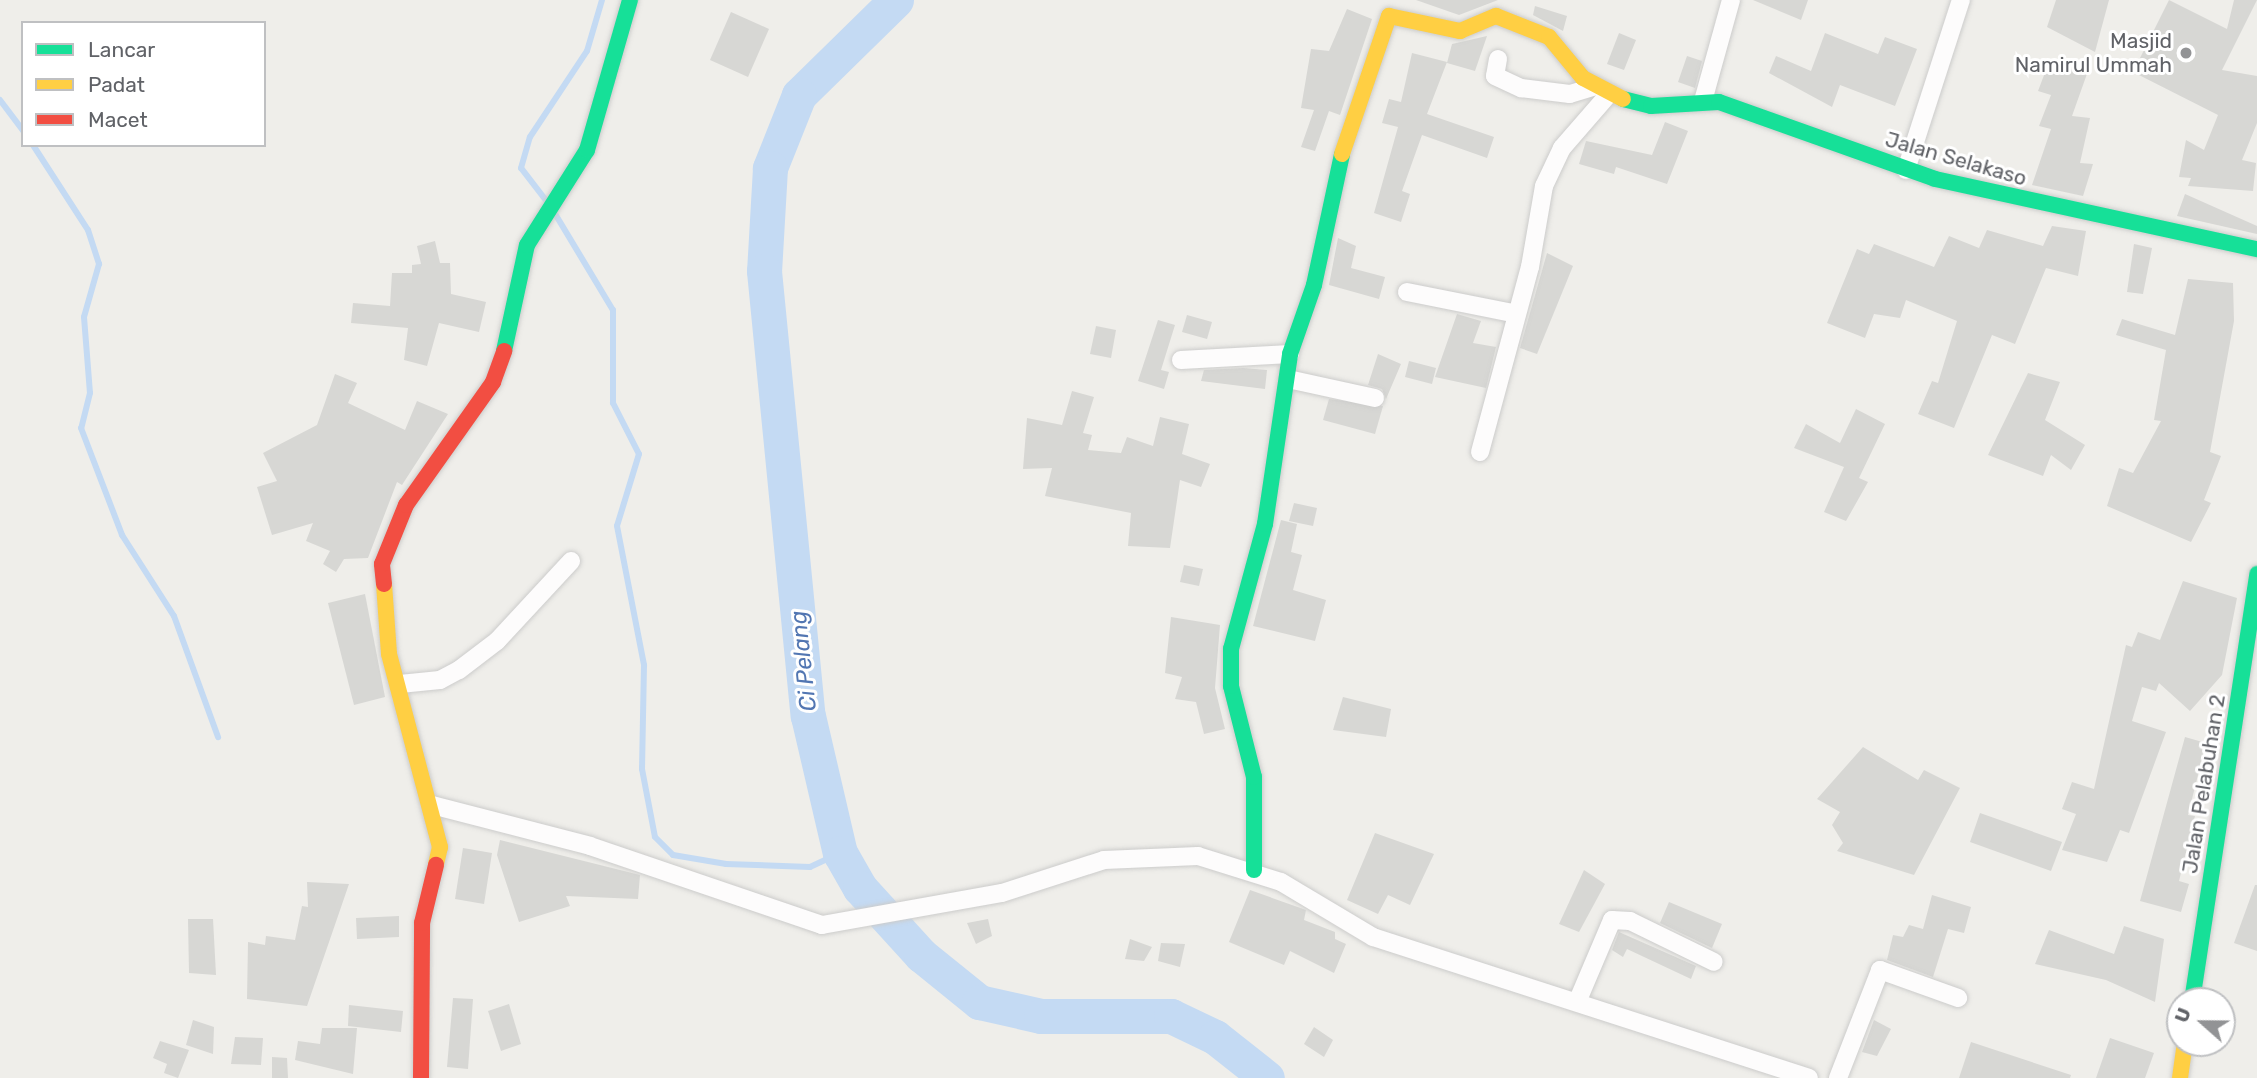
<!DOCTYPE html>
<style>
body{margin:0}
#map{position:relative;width:2257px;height:1078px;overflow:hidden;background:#efeeea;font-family:Rubik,sans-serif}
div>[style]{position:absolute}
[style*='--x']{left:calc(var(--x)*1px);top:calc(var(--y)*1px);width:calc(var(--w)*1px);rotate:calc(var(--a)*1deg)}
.stream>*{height:6px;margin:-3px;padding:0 3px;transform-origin:3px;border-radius:3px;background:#c4daf3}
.river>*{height:35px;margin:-17.5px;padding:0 17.5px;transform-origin:17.5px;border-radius:17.5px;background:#c4daf3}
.building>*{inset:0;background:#d7d7d4}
.roads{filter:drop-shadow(0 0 2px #cccccb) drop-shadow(0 0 2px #cccccb)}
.street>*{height:18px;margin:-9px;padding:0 9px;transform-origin:9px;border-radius:9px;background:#fdfcfc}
.fast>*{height:16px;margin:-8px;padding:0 8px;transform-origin:8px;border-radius:8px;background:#16e098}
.slow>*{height:16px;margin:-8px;padding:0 8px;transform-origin:8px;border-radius:8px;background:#ffcf43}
.jam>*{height:16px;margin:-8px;padding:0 8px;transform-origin:8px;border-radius:8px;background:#f24e42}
.dots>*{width:19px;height:19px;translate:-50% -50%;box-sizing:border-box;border:4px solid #fff;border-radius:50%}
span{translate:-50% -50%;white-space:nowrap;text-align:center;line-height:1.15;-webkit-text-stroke:6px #fff;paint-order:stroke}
.poi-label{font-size:21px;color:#606267}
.right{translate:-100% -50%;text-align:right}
.street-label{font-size:21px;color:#606267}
.water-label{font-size:23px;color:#5276b2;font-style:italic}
.legend{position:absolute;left:21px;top:21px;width:245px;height:126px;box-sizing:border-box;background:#fff;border:2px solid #bfc0c2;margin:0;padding:9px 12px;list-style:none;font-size:21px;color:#606267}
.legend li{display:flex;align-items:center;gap:14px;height:35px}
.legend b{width:35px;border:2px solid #bfc0c2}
.north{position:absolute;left:2166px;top:987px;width:70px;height:70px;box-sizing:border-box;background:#fff;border:2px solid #bfc0c2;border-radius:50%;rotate:291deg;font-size:19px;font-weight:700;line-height:28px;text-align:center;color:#606267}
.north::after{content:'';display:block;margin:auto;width:24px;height:32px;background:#929395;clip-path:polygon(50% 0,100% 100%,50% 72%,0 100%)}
</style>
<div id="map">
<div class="stream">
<div style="--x:0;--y:100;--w:39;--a:53"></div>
<div style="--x:33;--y:145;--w:101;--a:57.1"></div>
<div style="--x:88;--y:230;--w:36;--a:72"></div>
<div style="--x:99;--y:264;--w:55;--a:105.8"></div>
<div style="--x:84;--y:317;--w:76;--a:85.5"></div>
<div style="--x:90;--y:393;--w:36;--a:104"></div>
<div style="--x:81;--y:428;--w:115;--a:69"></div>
<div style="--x:122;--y:535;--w:96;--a:57.3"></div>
<div style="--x:174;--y:616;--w:129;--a:70"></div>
<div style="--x:548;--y:203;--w:44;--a:-127.6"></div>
<div style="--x:521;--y:168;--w:32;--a:-74"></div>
<div style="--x:530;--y:137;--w:103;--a:-56.5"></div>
<div style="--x:587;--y:51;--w:53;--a:-73.6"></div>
<div style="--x:554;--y:212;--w:114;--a:59"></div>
<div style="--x:613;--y:310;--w:93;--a:90"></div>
<div style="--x:613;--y:403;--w:57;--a:63"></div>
<div style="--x:639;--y:454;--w:75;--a:107"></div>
<div style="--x:617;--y:526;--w:142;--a:79"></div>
<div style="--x:644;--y:665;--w:104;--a:91.1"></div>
<div style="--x:642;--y:769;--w:69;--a:79.2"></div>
<div style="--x:655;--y:837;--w:25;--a:45"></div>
<div style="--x:673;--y:855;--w:54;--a:9.6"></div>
<div style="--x:726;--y:864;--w:84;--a:2"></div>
<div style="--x:810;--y:867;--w:33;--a:-25"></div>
</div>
<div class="river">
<div style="--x:896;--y:0;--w:136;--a:135.6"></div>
<div style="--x:799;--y:95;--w:79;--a:111.7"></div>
<div style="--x:770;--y:168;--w:103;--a:93.3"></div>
<div style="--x:764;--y:271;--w:447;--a:84.4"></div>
<div style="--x:808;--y:716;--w:141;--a:76.9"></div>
<div style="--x:840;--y:853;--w:40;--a:60.3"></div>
<div style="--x:860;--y:888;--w:91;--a:47.7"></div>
<div style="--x:921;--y:955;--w:75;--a:39"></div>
<div style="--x:979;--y:1002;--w:64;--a:12.7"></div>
<div style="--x:1041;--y:1016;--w:130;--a:0"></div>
<div style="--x:1171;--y:1016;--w:49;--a:25.5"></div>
<div style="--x:1215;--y:1037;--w:66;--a:38.3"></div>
</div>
<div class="building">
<div style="clip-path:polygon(1416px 0,1498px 0,1459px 15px)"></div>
<div style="clip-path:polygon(1753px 0,1808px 0,1801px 20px)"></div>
<div style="clip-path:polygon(2056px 0,2109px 0,2095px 52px,2047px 27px)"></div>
<div style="clip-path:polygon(2169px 0,2227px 29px,2234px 0,2257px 0,2222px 70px,2257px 76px,2257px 123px,2242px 160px,2256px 163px,2253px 191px,2188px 186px,2191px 178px,2179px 177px,2186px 140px,2204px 150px,2218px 115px,2133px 72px)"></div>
<div style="clip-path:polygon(1535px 6px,1567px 16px,1563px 31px,1533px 15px)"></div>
<div style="clip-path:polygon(1347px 9px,1372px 19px,1340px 115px,1329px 111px,1315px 151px,1301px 147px,1314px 110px,1301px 108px,1311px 49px,1329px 51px)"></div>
<div style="clip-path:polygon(731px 12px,769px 29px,748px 77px,710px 60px)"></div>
<div style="clip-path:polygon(1619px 33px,1636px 40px,1624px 70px,1607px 64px)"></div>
<div style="clip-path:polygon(1825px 33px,1878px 54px,1885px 37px,1917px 49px,1895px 106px,1840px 85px,1832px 107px,1769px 73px,1776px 56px,1811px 71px)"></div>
<div style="clip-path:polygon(1487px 36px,1475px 71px,1447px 63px,1452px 44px)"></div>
<div style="clip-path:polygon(1412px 53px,1447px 62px,1427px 114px,1494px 137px,1487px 158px,1422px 135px,1402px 191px,1410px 194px,1401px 222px,1374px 213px,1398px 127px,1382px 123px,1389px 99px,1401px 102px)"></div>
<div style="clip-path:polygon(1687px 56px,1702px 61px,1695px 88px,1678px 82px)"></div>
<div style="clip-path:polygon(2049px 62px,2088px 71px,2072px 116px,2090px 118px,2080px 163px,2093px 164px,2083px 196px,2032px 185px,2051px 129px,2039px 126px,2051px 95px,2038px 91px)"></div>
<div style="clip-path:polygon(1665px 122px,1688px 131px,1667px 184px,1616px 167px,1614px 174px,1579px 164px,1586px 141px,1652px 155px)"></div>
<div style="clip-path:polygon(2185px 194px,2257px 226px,2257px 234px,2177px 216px)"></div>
<div style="clip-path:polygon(2052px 226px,2086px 231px,2078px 276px,2046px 268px,2015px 344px,1992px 335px,1954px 428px,1918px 414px,1932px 381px,1938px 383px,1957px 321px,1906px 300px,1900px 318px,1874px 314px,1865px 338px,1827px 323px,1857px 249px,1869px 254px,1874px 244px,1934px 267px,1949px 236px,1979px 248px,1987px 230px,2043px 246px)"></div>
<div style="clip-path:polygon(1338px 238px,1356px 246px,1351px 268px,1385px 277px,1379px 299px,1329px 285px)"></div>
<div style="clip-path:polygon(435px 241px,440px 263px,450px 263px,451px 294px,486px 302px,479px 332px,439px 323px,427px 366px,404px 360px,408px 328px,351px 323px,353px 303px,390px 306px,392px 273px,412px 273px,412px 265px,421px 264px,417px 246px)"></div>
<div style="clip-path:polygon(2134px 244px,2152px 248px,2143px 294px,2127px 292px)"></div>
<div style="clip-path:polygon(1547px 253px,1573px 266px,1537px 354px,1520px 348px)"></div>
<div style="clip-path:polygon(2188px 279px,2233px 283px,2234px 321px,2210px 452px,2221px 456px,2204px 500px,2211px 503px,2191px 542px,2107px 506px,2119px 468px,2133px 473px,2161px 421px,2154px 420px,2166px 350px,2116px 335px,2122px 319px,2175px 335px)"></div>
<div style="clip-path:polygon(1457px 314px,1481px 321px,1473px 343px,1496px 347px,1486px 388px,1435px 377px)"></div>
<div style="clip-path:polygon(1187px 315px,1212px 322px,1207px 339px,1182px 332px)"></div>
<div style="clip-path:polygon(1158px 320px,1175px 325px,1161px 370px,1169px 372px,1164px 389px,1138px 381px)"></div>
<div style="clip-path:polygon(1096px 326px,1116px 330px,1111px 358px,1090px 354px)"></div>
<div style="clip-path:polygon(1378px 354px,1401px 364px,1386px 399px,1382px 389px,1368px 385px)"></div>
<div style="clip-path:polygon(1409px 361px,1436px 368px,1432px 384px,1405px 377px)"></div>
<div style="clip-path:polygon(1243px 368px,1267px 370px,1265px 389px,1201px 381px,1204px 370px)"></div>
<div style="clip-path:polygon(2028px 373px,2060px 382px,2045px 420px,2085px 445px,2071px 470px,2051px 455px,2043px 476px,1988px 455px)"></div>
<div style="clip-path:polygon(335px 374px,357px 383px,348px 403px,405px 430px,417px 401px,448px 414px,402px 485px,397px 482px,368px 558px,344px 559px,336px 572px,323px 564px,330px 551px,306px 541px,313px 523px,272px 535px,257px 487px,277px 481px,263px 453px,317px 425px)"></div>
<div style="clip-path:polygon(1072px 391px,1094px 397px,1083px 433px,1092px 435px,1088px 450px,1121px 453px,1127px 437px,1153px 446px,1160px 417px,1189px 424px,1182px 454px,1210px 464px,1201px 487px,1180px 480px,1170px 548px,1128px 546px,1131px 513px,1045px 496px,1052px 468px,1023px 469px,1027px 418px,1062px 425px)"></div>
<div style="clip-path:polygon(1329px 399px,1383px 406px,1375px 434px,1323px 420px)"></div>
<div style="clip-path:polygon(1856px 409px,1885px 424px,1859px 478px,1868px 482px,1846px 521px,1824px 512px,1844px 467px,1794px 448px,1806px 424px,1840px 443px)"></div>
<div style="clip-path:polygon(1294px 503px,1317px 508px,1313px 526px,1289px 521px)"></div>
<div style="clip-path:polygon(1281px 520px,1297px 524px,1291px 552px,1302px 555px,1293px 590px,1326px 600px,1315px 641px,1253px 626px)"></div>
<div style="clip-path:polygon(1184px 565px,1203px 569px,1199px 586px,1180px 582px)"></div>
<div style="clip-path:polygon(2183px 581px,2237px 598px,2222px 675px,2190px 711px,2159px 683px,2156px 691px,2142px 687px,2132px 721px,2166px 732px,2129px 833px,2120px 830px,2107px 862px,2062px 850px,2076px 814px,2062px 809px,2072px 782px,2094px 789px,2126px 645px,2132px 647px,2138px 632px,2160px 640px)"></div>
<div style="clip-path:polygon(365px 594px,385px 697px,354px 705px,328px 603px)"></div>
<div style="clip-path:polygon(1171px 617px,1220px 625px,1215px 688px,1225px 729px,1204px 734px,1196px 702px,1175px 699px,1182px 677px,1165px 673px)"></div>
<div style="clip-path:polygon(1343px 697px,1391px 709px,1386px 737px,1333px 730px)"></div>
<div style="clip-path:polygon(2185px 737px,2206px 743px,2188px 815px,2195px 816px,2179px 881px,2189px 884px,2181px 912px,2140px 901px)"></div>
<div style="clip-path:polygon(1863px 747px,1918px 780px,1924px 770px,1960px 788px,1914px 875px,1837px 851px,1843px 843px,1832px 825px,1840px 812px,1817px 799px)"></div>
<div style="clip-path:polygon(1980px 813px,2062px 842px,2051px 871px,1970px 842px)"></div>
<div style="clip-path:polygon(1375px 833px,1434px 854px,1410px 905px,1388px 895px,1378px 914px,1347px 900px)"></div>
<div style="clip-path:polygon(500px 840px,640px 875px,638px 899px,566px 896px,570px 906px,519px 922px,497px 855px)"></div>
<div style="clip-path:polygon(463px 848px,492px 853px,484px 904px,455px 899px)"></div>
<div style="clip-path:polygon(1584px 870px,1605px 884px,1579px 932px,1559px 924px)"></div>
<div style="clip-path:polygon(307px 882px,349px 884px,307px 1006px,247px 999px,248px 942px,265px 945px,266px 936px,295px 940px,302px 906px,308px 907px)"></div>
<div style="clip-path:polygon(2255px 885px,2257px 885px,2257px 951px,2234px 943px)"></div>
<div style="clip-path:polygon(1250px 890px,1306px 910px,1304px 920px,1335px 932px,1335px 939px,1346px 944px,1334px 973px,1290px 951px,1284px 965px,1229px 942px)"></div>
<div style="clip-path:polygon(1932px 895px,1971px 907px,1964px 933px,1948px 929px,1933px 977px,1887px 960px,1893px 935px,1903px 937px,1909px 925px,1923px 929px)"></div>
<div style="clip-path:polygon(1669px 902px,1722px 924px,1712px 948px,1660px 923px)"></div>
<div style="clip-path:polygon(399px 916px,399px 937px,357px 939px,356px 918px)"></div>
<div style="clip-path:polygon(188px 919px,213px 919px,216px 975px,189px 973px)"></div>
<div style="clip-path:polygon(988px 919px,992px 936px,976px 944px,967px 923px)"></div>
<div style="clip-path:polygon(2124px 926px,2164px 939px,2155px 1002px,2106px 980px,2035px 964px,2049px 930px,2114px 954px)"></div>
<div style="clip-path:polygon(1619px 932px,1696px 966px,1691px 979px,1627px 949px,1623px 957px,1612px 950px)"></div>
<div style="clip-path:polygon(1130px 939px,1152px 947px,1144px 961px,1125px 959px)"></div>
<div style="clip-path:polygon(1161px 943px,1185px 944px,1180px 967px,1158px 961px)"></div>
<div style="clip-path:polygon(453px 998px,473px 999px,468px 1069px,447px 1067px)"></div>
<div style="clip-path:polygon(509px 1004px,521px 1044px,501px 1051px,488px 1011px)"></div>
<div style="clip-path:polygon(349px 1005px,403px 1011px,401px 1032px,348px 1026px)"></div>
<div style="clip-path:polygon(193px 1020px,214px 1027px,213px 1054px,186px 1045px)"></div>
<div style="clip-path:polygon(1874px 1020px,1891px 1029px,1877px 1056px,1862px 1052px)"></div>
<div style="clip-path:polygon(1314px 1027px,1333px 1040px,1324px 1057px,1304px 1044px)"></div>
<div style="clip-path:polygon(322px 1028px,357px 1028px,353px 1074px,295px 1060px,298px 1041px,320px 1044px)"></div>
<div style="clip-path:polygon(235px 1037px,263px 1038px,261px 1065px,231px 1064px)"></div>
<div style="clip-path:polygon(2110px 1038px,2154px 1053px,2145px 1078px,2096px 1078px)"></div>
<div style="clip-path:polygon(160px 1041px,189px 1050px,178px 1078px,164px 1073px,167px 1064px,153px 1058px)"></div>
<div style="clip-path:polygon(1971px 1042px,2071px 1075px,2070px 1078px,1959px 1078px)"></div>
<div style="clip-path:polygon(272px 1057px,287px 1058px,288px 1078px,272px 1078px)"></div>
</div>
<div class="roads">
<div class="street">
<div style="--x:1498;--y:59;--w:17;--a:100"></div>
<div style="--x:1495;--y:76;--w:29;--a:25"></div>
<div style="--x:1521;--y:88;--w:49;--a:7"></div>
<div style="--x:1570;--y:94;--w:24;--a:-17"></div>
<div style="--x:1703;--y:101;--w:105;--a:-74.5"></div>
<div style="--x:1906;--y:170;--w:179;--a:-72.1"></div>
<div style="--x:1407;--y:292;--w:112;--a:11.3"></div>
<div style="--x:1181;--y:360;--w:109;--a:-3.2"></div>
<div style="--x:1288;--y:379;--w:89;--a:12.3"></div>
<div style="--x:1480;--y:452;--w:192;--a:-74.9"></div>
<div style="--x:1530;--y:267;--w:82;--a:-80.2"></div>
<div style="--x:1544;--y:186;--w:42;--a:-64.7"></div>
<div style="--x:1562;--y:148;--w:70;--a:-49"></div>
<div style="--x:400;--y:684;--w:40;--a:-5.7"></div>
<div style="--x:440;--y:680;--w:21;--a:-28"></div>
<div style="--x:459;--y:670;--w:48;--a:-37.3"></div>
<div style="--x:497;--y:641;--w:109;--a:-47.2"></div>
<div style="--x:432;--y:805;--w:163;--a:14.5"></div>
<div style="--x:590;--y:846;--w:245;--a:18.8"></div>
<div style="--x:822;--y:925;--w:183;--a:-10.1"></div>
<div style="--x:1002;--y:893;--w:107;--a:-17.9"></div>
<div style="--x:1104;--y:860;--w:94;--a:-2.4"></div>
<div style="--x:1198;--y:856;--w:87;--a:17.4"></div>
<div style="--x:1281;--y:882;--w:107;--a:30.9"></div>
<div style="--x:1373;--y:937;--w:458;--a:17.9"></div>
<div style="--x:1578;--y:1000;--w:87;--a:-67"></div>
<div style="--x:1612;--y:920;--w:18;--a:3"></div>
<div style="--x:1630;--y:921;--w:93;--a:26"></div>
<div style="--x:1838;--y:1078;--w:116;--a:-68.7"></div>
<div style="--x:1880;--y:970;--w:83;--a:19.7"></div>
</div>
<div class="fast">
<div style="--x:1623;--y:99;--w:29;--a:14"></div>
<div style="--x:1651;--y:106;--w:68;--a:-3.4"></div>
<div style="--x:1719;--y:102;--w:229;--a:19.6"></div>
<div style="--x:1935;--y:179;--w:330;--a:12.3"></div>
<div style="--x:504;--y:351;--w:108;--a:-77.8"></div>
<div style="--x:527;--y:245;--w:112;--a:-57.7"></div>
<div style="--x:587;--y:150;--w:156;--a:-74"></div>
<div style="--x:1254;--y:870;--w:93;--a:-90"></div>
<div style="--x:1254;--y:777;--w:94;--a:-104.2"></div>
<div style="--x:1231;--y:686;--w:37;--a:-90"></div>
<div style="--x:1231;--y:649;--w:130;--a:-74.8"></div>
<div style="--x:1265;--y:524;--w:172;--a:-81.6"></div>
<div style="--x:1290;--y:354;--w:73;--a:-70.8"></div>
<div style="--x:1314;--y:285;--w:134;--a:-77.9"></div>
<div style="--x:2192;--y:1001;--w:432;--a:-81.3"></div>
</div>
<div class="slow">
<div style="--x:1342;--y:154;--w:146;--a:-71.2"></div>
<div style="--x:1389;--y:16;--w:73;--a:11.9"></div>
<div style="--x:1460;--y:31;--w:39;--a:-23"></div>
<div style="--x:1496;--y:16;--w:57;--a:21.6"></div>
<div style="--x:1549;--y:37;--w:53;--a:50.3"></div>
<div style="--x:1583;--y:78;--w:45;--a:27.7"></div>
<div style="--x:384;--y:584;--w:70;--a:85.9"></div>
<div style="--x:389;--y:654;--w:200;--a:75.2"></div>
<div style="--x:440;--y:847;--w:18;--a:103"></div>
<div style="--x:2180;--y:1078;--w:35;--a:-82"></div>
</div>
<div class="jam">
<div style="--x:384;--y:584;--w:20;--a:-96"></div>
<div style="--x:382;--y:564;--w:64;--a:-67.9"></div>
<div style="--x:406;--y:505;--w:151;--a:-54.7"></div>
<div style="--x:493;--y:382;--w:33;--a:-70"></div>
<div style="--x:421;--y:1078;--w:155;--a:-89.6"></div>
<div style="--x:422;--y:923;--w:60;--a:-76.4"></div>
</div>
</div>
<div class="dots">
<div style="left:2186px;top:53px;background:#929395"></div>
</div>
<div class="poi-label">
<span class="right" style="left:2172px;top:53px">Masjid<br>Namirul Ummah</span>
</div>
<div class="street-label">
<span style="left:1956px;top:159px;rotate:16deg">Jalan Selakaso</span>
<span style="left:2204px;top:784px;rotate:-81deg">Jalan Pelabuhan 2</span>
</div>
<div class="water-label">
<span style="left:803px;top:661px;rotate:-96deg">Ci Pelang</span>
</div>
<ul class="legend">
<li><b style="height:9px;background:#16e098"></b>Lancar</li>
<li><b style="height:9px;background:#ffcf43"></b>Padat</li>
<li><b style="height:9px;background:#f24e42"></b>Macet</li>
</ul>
<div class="north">U</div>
</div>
